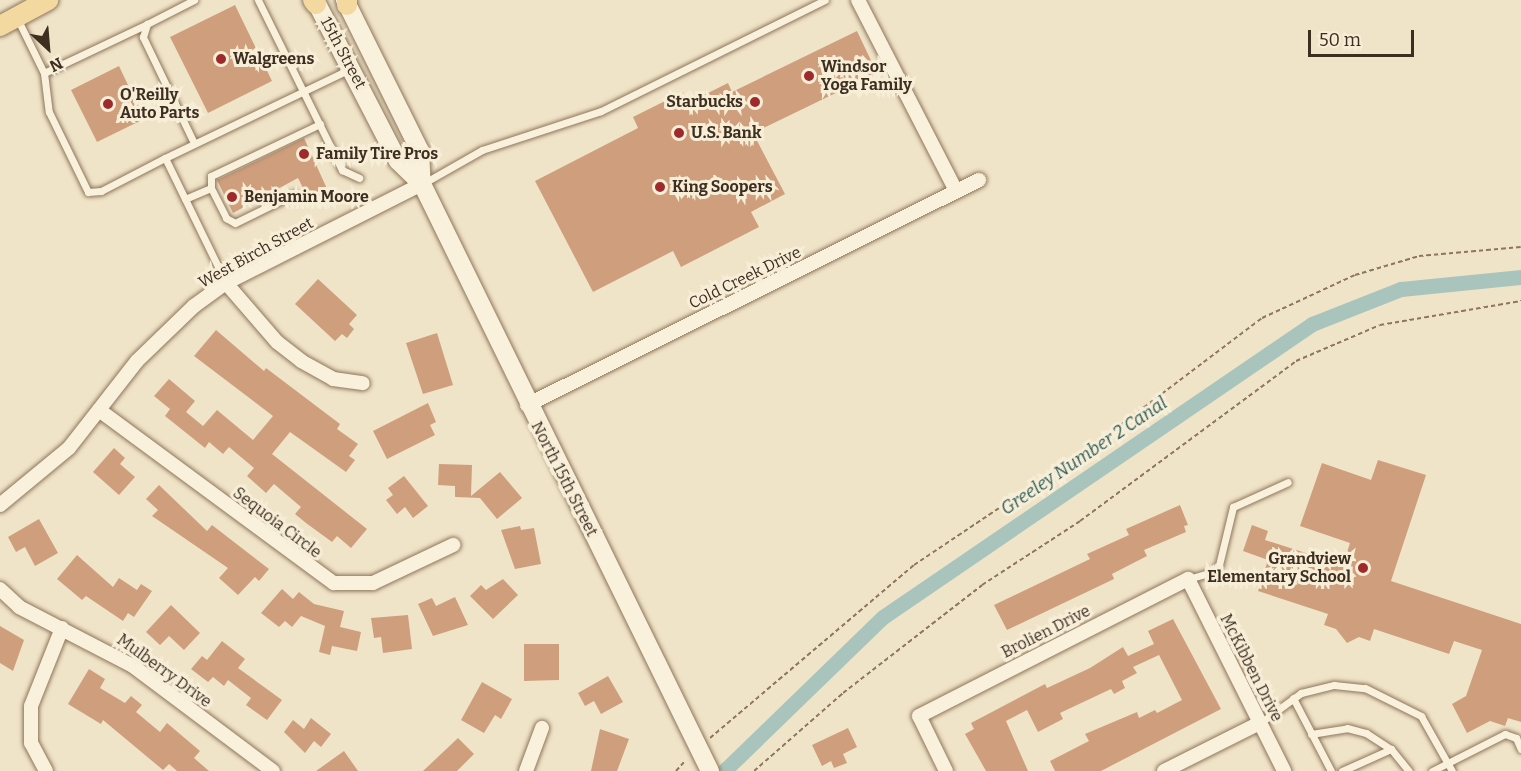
<!DOCTYPE html>
<style>
body{margin:0}
#map{position:relative;width:1521px;height:771px;overflow:hidden;background:#f0e4c8;font-family:Bitter,serif}
div>[style]{position:absolute}
[style*='--x']{left:calc(var(--x)*1px);top:calc(var(--y)*1px);width:calc(var(--w)*1px);rotate:calc(var(--a)*1deg)}
.canal>*{height:15px;margin:-7.5px;padding:0 7.5px;transform-origin:7.5px;border-radius:7.5px;background:#a9c4bc}
.building>*{inset:0;background:#cf9f7d}
.path>*{height:2px;margin-top:-1px;transform-origin:0;background:repeating-linear-gradient(90deg,#8d765c 0 4.5px,transparent 0 7.5px)}
.roads{filter:drop-shadow(0 0 2px #8d765c) drop-shadow(0 0 2px #8d765c)}
.lane>*{height:7px;margin:-3.5px;padding:0 3.5px;transform-origin:3.5px;border-radius:3.5px;background:#faf1dc}
.street>*{height:14px;margin:-7px;padding:0 7px;transform-origin:7px;border-radius:7px;background:#faf1dc}
.secondary>*{height:18px;margin:-9px;padding:0 9px;transform-origin:9px;border-radius:9px;background:#faf1dc}
.primary>*{height:20px;margin:-10px;padding:0 10px;transform-origin:10px;border-radius:10px;background:#f3d9a0}
.dots>*{width:16px;height:16px;translate:-50% -50%;box-sizing:border-box;border:3px solid #f7eed8;border-radius:50%}
span{translate:-50% -50%;white-space:nowrap;text-align:center;line-height:1.15;-webkit-text-stroke:6px #f7eed8;paint-order:stroke}
.street-label{font-size:16px;color:#3d2e20}
.poi-label{font-size:16px;color:#3d2e20;font-weight:700}
.left{translate:0 -50%;text-align:left}
.right{translate:-100% -50%;text-align:right}
.water-label{font-size:18px;color:#2f5d5a;font-style:italic}
.north{position:absolute;left:18px;top:18px;width:60px;height:60px;-webkit-text-stroke:4px #f7eed8;paint-order:stroke;rotate:154deg;font-size:16px;font-weight:700;line-height:24px;text-align:center;color:#3d2e20}
.north::after{content:'';display:block;margin:auto;width:21px;height:27px;background:#3d2e20;clip-path:polygon(50% 0,100% 100%,50% 72%,0 100%)}
.scale{position:absolute;left:1308px;top:30px;width:106px;height:27px;box-sizing:border-box;border:3px solid #3d2e20;border-top:0;padding-left:8px;font-size:18px;line-height:21px;white-space:nowrap;color:#3d2e20;-webkit-text-stroke:4px #f7eed8;paint-order:stroke}
</style>
<div id="map">
<div class="canal">
<div style="--x:724;--y:771;--w:221;--a:-44.1"></div>
<div style="--x:883;--y:617;--w:520;--a:-34.33"></div>
<div style="--x:1312;--y:324;--w:96;--a:-21.5"></div>
<div style="--x:1401;--y:289;--w:121;--a:-5.7"></div>
</div>
<div class="building">
<div style="clip-path:polygon(235px 5px,272px 81px,208px 113px,170px 37px)"></div>
<div style="clip-path:polygon(857px 31px,877px 73px,753px 133px,785px 194px,751px 212px,759px 227px,681px 267px,673px 251px,593px 292px,535px 181px,638px 128px,633px 117px,683px 92px,688px 103px,728px 83px,732px 92px)"></div>
<div style="clip-path:polygon(119px 66px,144px 119px,97px 142px,71px 90px)"></div>
<div style="clip-path:polygon(304px 138px,328px 191px,309px 200px,298px 178px,233px 213px,217px 180px)"></div>
<div style="clip-path:polygon(318px 279px,357px 315px,349px 324px,354px 329px,347px 338px,342px 334px,335px 341px,295px 304px)"></div>
<div style="clip-path:polygon(216px 330px,264px 371px,266px 368px,340px 424px,337px 429px,358px 444px,349px 456px,355px 460px,346px 472px,290px 432px,272px 454px,367px 529px,351px 548px,337px 536px,332px 542px,306px 523px,295px 514px,301px 507px,274px 484px,266px 493px,247px 476px,254px 468px,229px 447px,223px 454px,209px 442px,205px 448px,165px 416px,170px 409px,154px 396px,169px 379px,195px 401px,186px 412px,203px 426px,217px 410px,253px 440px,273px 416px,194px 356px)"></div>
<div style="clip-path:polygon(437px 333px,453px 385px,423px 394px,406px 343px)"></div>
<div style="clip-path:polygon(428px 403px,436px 422px,430px 425px,435px 435px,387px 459px,373px 431px)"></div>
<div style="clip-path:polygon(114px 448px,125px 458px,120px 464px,135px 477px,119px 495px,93px 472px)"></div>
<div style="clip-path:polygon(1378px 460px,1426px 475px,1391px 581px,1521px 624px,1521px 722px,1508px 718px,1505px 726px,1490px 721px,1467px 733px,1452px 704px,1466px 696px,1482px 650px,1454px 641px,1449px 654px,1374px 629px,1370px 641px,1359px 637px,1347px 643px,1336px 629px,1324px 625px,1328px 614px,1258px 591px,1268px 560px,1243px 551px,1252px 525px,1268px 531px,1265px 540px,1343px 565px,1350px 543px,1300px 526px,1322px 463px,1371px 480px)"></div>
<div style="clip-path:polygon(439px 464px,472px 465px,471px 496px,500px 472px,522px 498px,497px 519px,480px 498px,455px 497px,455px 486px,438px 485px)"></div>
<div style="clip-path:polygon(404px 476px,428px 506px,413px 518px,405px 507px,397px 514px,386px 500px,393px 495px,388px 488px)"></div>
<div style="clip-path:polygon(159px 485px,207px 531px,212px 525px,269px 569px,259px 581px,255px 577px,238px 595px,219px 578px,228px 568px,152px 516px,158px 510px,146px 499px)"></div>
<div style="clip-path:polygon(1180px 505px,1188px 525px,1184px 526px,1186px 532px,1144px 550px,1147px 556px,1112px 574px,1114px 579px,1007px 630px,994px 605px,1090px 559px,1087px 554px,1129px 535px,1126px 529px)"></div>
<div style="clip-path:polygon(39px 519px,58px 553px,35px 566px,25px 547px,16px 552px,8px 537px)"></div>
<div style="clip-path:polygon(520px 526px,521px 530px,534px 528px,541px 564px,515px 569px,501px 530px)"></div>
<div style="clip-path:polygon(77px 555px,113px 587px,119px 578px,137px 590px,141px 584px,152px 591px,134px 617px,128px 613px,123px 621px,86px 596px,82px 600px,57px 579px)"></div>
<div style="clip-path:polygon(503px 579px,518px 595px,493px 619px,470px 596px,481px 585px,486px 590px)"></div>
<div style="clip-path:polygon(282px 589px,293px 599px,299px 592px,314px 604px,344px 611px,340px 627px,361px 632px,357px 651px,332px 646px,330px 655px,319px 652px,325px 626px,301px 616px,292px 627px,285px 621px,279px 627px,261px 613px)"></div>
<div style="clip-path:polygon(455px 597px,468px 625px,433px 636px,418px 604px,432px 598px,436px 606px)"></div>
<div style="clip-path:polygon(171px 605px,200px 633px,184px 650px,169px 636px,160px 645px,146px 632px)"></div>
<div style="clip-path:polygon(408px 615px,412px 649px,383px 653px,381px 637px,374px 638px,371px 618px)"></div>
<div style="clip-path:polygon(1173px 619px,1221px 709px,1101px 771px,1055px 771px,1050px 761px,1089px 741px,1085px 734px,1137px 712px,1139px 718px,1155px 710px,1157px 713px,1182px 700px,1159px 655px,1133px 667px,1137px 673px,1122px 681px,1125px 688px,1114px 694px,1111px 689px,1060px 713px,1063px 719px,1038px 732px,1027px 710px,1006px 721px,1028px 771px,986px 771px,965px 734px,974px 729px,971px 723px,1045px 684px,1047px 688px,1090px 668px,1123px 647px,1128px 656px,1154px 644px,1148px 631px)"></div>
<div style="clip-path:polygon(0 626px,24px 640px,13px 671px,0 663px)"></div>
<div style="clip-path:polygon(222px 641px,245px 659px,238px 668px,282px 700px,267px 720px,246px 705px,251px 698px,228px 680px,224px 686px,213px 677px,208px 682px,191px 669px,202px 656px,207px 660px)"></div>
<div style="clip-path:polygon(524px 644px,559px 644px,559px 680px,524px 681px)"></div>
<div style="clip-path:polygon(89px 669px,105px 679px,100px 688px,125px 703px,131px 696px,142px 705px,136px 712px,160px 732px,167px 723px,200px 751px,194px 758px,209px 771px,177px 771px,169px 764px,163px 770px,103px 720px,101px 724px,68px 704px)"></div>
<div style="clip-path:polygon(608px 676px,623px 702px,601px 714px,594px 701px,585px 706px,578px 693px)"></div>
<div style="clip-path:polygon(482px 682px,512px 699px,501px 719px,495px 715px,484px 733px,461px 720px)"></div>
<div style="clip-path:polygon(311px 718px,331px 734px,321px 747px,314px 741px,305px 753px,284px 732px,293px 720px,304px 729px)"></div>
<div style="clip-path:polygon(848px 728px,857px 747px,843px 754px,847px 763px,834px 768px,831px 761px,822px 766px,812px 745px)"></div>
<div style="clip-path:polygon(600px 729px,629px 739px,617px 771px,591px 771px)"></div>
<div style="clip-path:polygon(458px 738px,474px 754px,457px 771px,423px 771px)"></div>
<div style="clip-path:polygon(344px 751px,358px 771px,316px 771px)"></div>
</div>
<div class="path">
<div style="--x:710;--y:738;--w:267;--a:-40.3"></div>
<div style="--x:914;--y:565;--w:226;--a:-33.8"></div>
<div style="--x:1102;--y:439;--w:201;--a:-37.1"></div>
<div style="--x:1262;--y:318;--w:102;--a:-24.8"></div>
<div style="--x:1355;--y:275;--w:67;--a:-16.5"></div>
<div style="--x:1419;--y:256;--w:102;--a:-5"></div>
<div style="--x:676;--y:771;--w:15;--a:-48"></div>
<div style="--x:754;--y:771;--w:118;--a:-41.2"></div>
<div style="--x:843;--y:693;--w:176;--a:-37.8"></div>
<div style="--x:982;--y:585;--w:117;--a:-33.1"></div>
<div style="--x:1080;--y:521;--w:269;--a:-36.5"></div>
<div style="--x:1296;--y:361;--w:91;--a:-23.2"></div>
<div style="--x:1380;--y:325;--w:143;--a:-9.7"></div>
</div>
<div class="roads">
<div class="lane">
<div style="--x:258;--y:0;--w:190;--a:63.7"></div>
<div style="--x:342;--y:170;--w:19;--a:25"></div>
<div style="--x:17;--y:18;--w:61;--a:63.9"></div>
<div style="--x:44;--y:73;--w:114;--a:-25.4"></div>
<div style="--x:44;--y:73;--w:39;--a:83"></div>
<div style="--x:49;--y:112;--w:89;--a:64"></div>
<div style="--x:88;--y:192;--w:13;--a:-4"></div>
<div style="--x:101;--y:191;--w:72;--a:-27.3"></div>
<div style="--x:194;--y:143;--w:118;--a:-115.7"></div>
<div style="--x:143;--y:37;--w:14;--a:-73"></div>
<div style="--x:147;--y:24;--w:53;--a:-27.1"></div>
<div style="--x:424;--y:183;--w:67;--a:-29.6"></div>
<div style="--x:482;--y:150;--w:125;--a:-18.1"></div>
<div style="--x:601;--y:111;--w:250;--a:-26.4"></div>
<div style="--x:211;--y:188;--w:12;--a:-90"></div>
<div style="--x:211;--y:176;--w:121;--a:-25.5"></div>
<div style="--x:185;--y:199;--w:28;--a:-23"></div>
<div style="--x:211;--y:188;--w:34;--a:63"></div>
<div style="--x:226;--y:218;--w:10;--a:29"></div>
<div style="--x:235;--y:223;--w:66;--a:-26.2"></div>
<div style="--x:226;--y:283;--w:139;--a:-116"></div>
<div style="--x:165;--y:158;--w:205;--a:-25.7"></div>
<div style="--x:1188;--y:579;--w:25;--a:-16"></div>
<div style="--x:1212;--y:572;--w:10;--a:-45"></div>
<div style="--x:1219;--y:565;--w:60;--a:-76.4"></div>
<div style="--x:1233;--y:507;--w:60;--a:-24.4"></div>
<div style="--x:1293;--y:698;--w:82;--a:62.5"></div>
<div style="--x:1260;--y:723;--w:51;--a:-36.2"></div>
<div style="--x:1301;--y:693;--w:34;--a:-14"></div>
<div style="--x:1334;--y:685;--w:31;--a:6"></div>
<div style="--x:1365;--y:688;--w:63;--a:26.6"></div>
<div style="--x:1421;--y:716;--w:63;--a:60.6"></div>
<div style="--x:1311;--y:734;--w:36;--a:-9"></div>
<div style="--x:1347;--y:728;--w:20;--a:15"></div>
<div style="--x:1366;--y:733;--w:30;--a:33"></div>
<div style="--x:1391;--y:749;--w:28;--a:51"></div>
<div style="--x:1342;--y:771;--w:54;--a:-24.2"></div>
<div style="--x:1432;--y:771;--w:82;--a:-26.9"></div>
<div style="--x:1505;--y:734;--w:12;--a:20"></div>
<div style="--x:1516;--y:738;--w:12;--a:66"></div>
</div>
<div class="street">
<div style="--x:858;--y:0;--w:215;--a:62.8"></div>
<div style="--x:226;--y:283;--w:78;--a:49.2"></div>
<div style="--x:277;--y:342;--w:31;--a:38"></div>
<div style="--x:301;--y:361;--w:37;--a:29"></div>
<div style="--x:333;--y:379;--w:30;--a:8"></div>
<div style="--x:527;--y:405;--w:505;--a:-26.46"></div>
<div style="--x:99;--y:410;--w:292;--a:36.4"></div>
<div style="--x:334;--y:583;--w:39;--a:0"></div>
<div style="--x:373;--y:583;--w:89;--a:-25.4"></div>
<div style="--x:0;--y:505;--w:89;--a:-39.6"></div>
<div style="--x:69;--y:448;--w:110;--a:-52"></div>
<div style="--x:137;--y:361;--w:79;--a:-44"></div>
<div style="--x:194;--y:306;--w:39;--a:-36"></div>
<div style="--x:226;--y:283;--w:220;--a:-26.8"></div>
<div style="--x:0;--y:589;--w:26;--a:43"></div>
<div style="--x:19;--y:607;--w:128;--a:27.4"></div>
<div style="--x:133;--y:666;--w:175;--a:36.9"></div>
<div style="--x:46;--y:771;--w:32;--a:-118"></div>
<div style="--x:31;--y:743;--w:37;--a:-90"></div>
<div style="--x:31;--y:706;--w:84;--a:-68.3"></div>
<div style="--x:526;--y:771;--w:46;--a:-69.6"></div>
<div style="--x:946;--y:771;--w:61;--a:-116.1"></div>
<div style="--x:919;--y:716;--w:302;--a:-27"></div>
<div style="--x:1188;--y:579;--w:215;--a:63.4"></div>
<div style="--x:1164;--y:771;--w:107;--a:-26.6"></div>
</div>
<div class="secondary">
<div style="--x:315;--y:0;--w:181;--a:62.7"></div>
<div style="--x:398;--y:161;--w:33;--a:44"></div>
<div style="--x:422;--y:184;--w:654;--a:63.87"></div>
<div style="--x:345;--y:0;--w:169;--a:63.6"></div>
<div style="--x:420;--y:151;--w:33;--a:87"></div>
</div>
<div class="primary">
<div style="--x:313;--y:0;--w:5;--a:53"></div>
<div style="--x:347;--y:0;--w:5;--a:90"></div>
<div style="--x:0;--y:26;--w:55;--a:-28.4"></div>
</div>
</div>
<div class="dots">
<div style="left:221px;top:59px;background:#9e2a2b"></div>
<div style="left:809px;top:76px;background:#9e2a2b"></div>
<div style="left:755px;top:102px;background:#9e2a2b"></div>
<div style="left:108px;top:104px;background:#9e2a2b"></div>
<div style="left:679px;top:133px;background:#9e2a2b"></div>
<div style="left:304px;top:154px;background:#9e2a2b"></div>
<div style="left:660px;top:187px;background:#9e2a2b"></div>
<div style="left:232px;top:197px;background:#9e2a2b"></div>
<div style="left:1363px;top:568px;background:#9e2a2b"></div>
</div>
<div class="street-label">
<span style="left:343px;top:53px;rotate:62deg">15th Street</span>
<span style="left:256px;top:253px;rotate:-29deg">West Birch Street</span>
<span style="left:745px;top:278px;rotate:-26deg">Cold Creek Drive</span>
<span style="left:564px;top:479px;rotate:63deg">North 15th Street</span>
<span style="left:277px;top:523px;rotate:37deg">Sequoia Circle</span>
<span style="left:1046px;top:632px;rotate:-27deg">Brolien Drive</span>
<span style="left:1251px;top:668px;rotate:63deg">McKibben Drive</span>
<span style="left:164px;top:671px;rotate:36deg">Mulberry Drive</span>
</div>
<div class="poi-label">
<span class="left" style="left:233px;top:59px">Walgreens</span>
<span class="left" style="left:821px;top:76px">Windsor<br>Yoga Family</span>
<span class="left" style="left:120px;top:104px">O'Reilly<br>Auto Parts</span>
<span class="right" style="left:743px;top:102px">Starbucks</span>
<span class="left" style="left:691px;top:133px">U.S. Bank</span>
<span class="left" style="left:316px;top:154px">Family Tire Pros</span>
<span class="left" style="left:672px;top:187px">King Soopers</span>
<span class="left" style="left:244px;top:197px">Benjamin Moore</span>
<span class="right" style="left:1351px;top:568px">Grandview<br>Elementary School</span>
</div>
<div class="water-label">
<span style="left:1084px;top:456px;rotate:-34deg">Greeley Number 2 Canal</span>
</div>
<div class="north">N</div>
<div class="scale">50 m</div>
</div>
